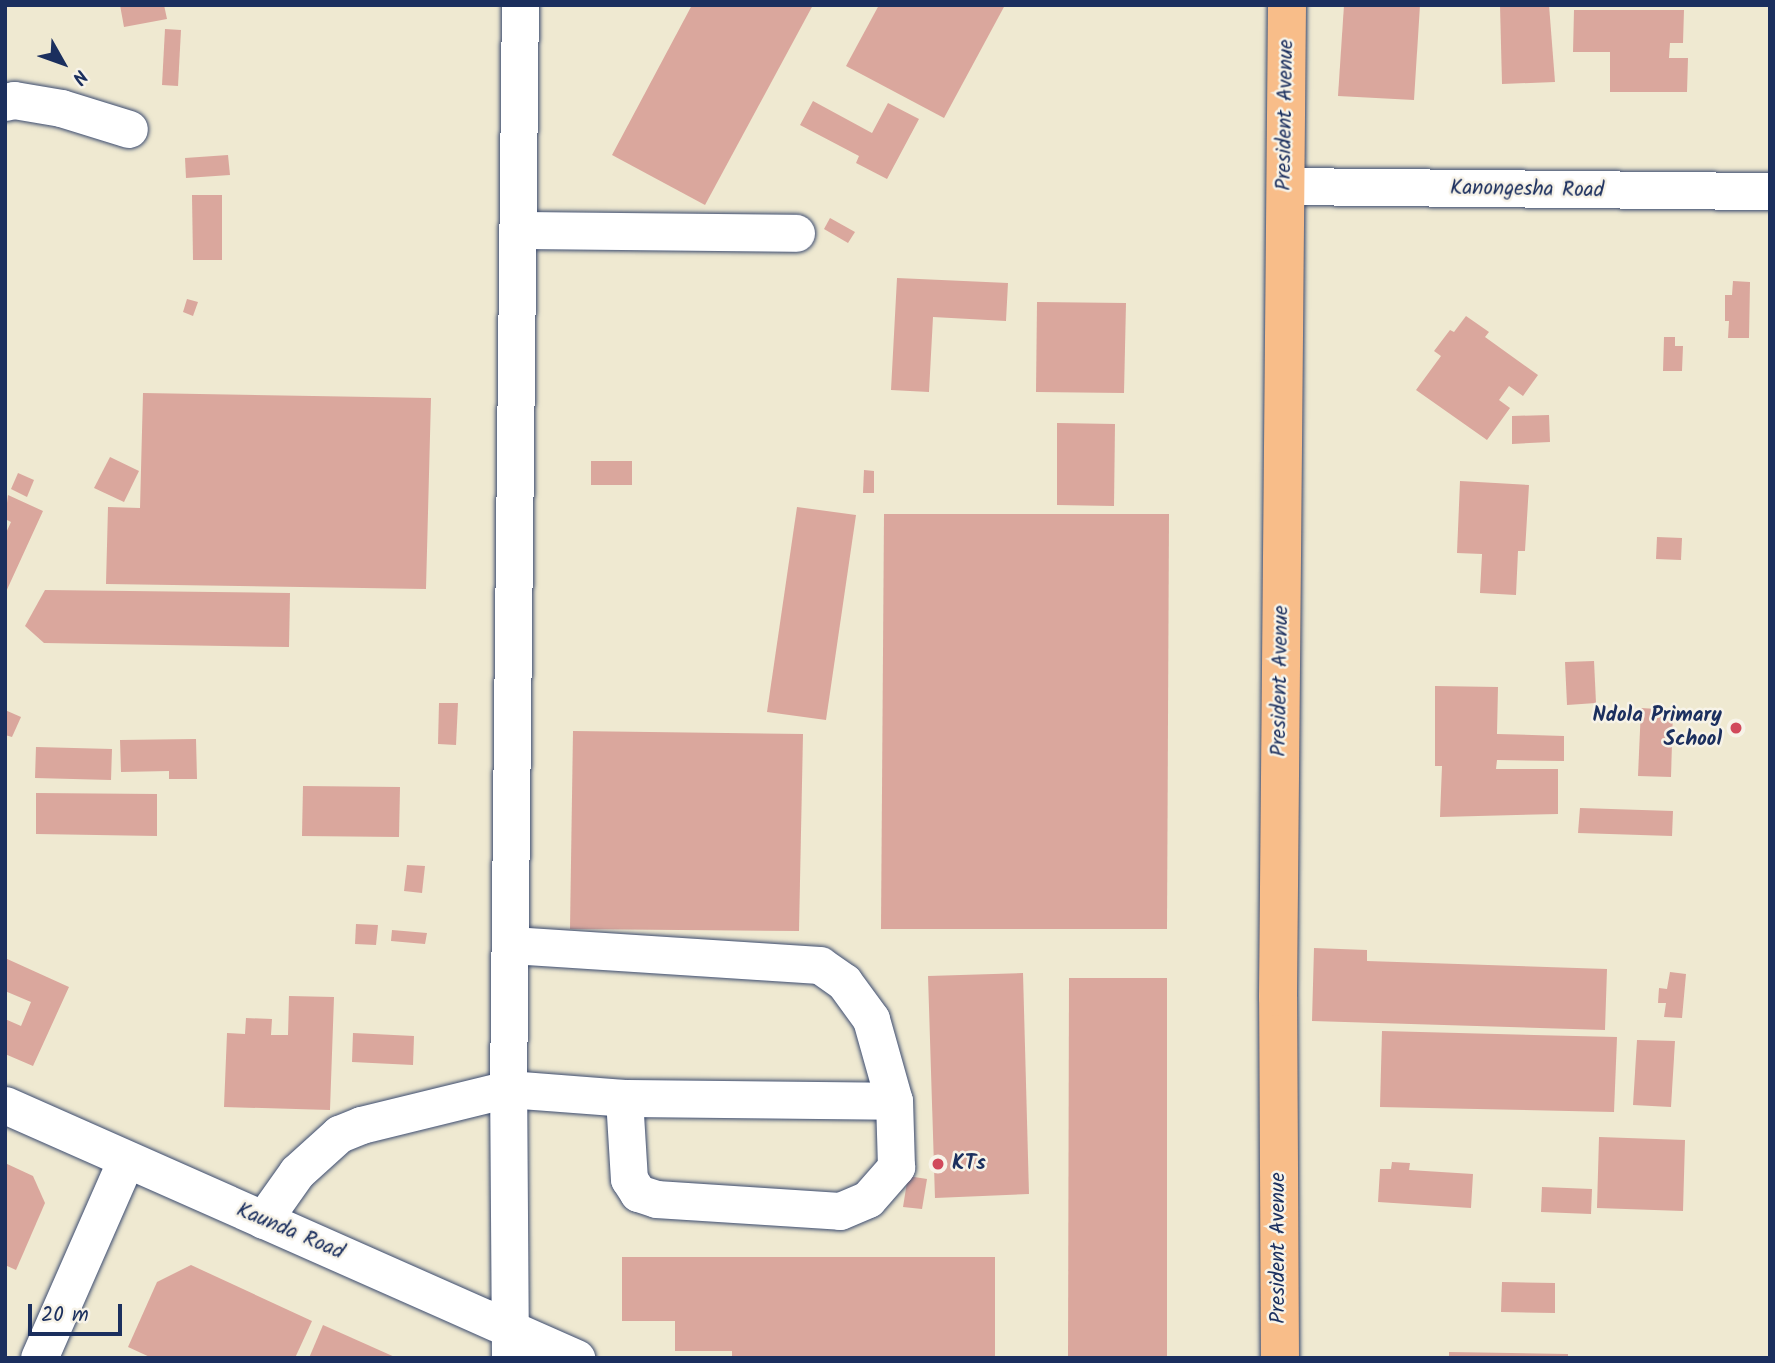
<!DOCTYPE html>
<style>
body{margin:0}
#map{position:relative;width:1775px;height:1363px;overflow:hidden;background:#efe9d1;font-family:Kalam,sans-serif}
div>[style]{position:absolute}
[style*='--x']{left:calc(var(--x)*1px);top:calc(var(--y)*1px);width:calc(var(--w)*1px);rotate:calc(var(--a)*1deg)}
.building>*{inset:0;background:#daa79d}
.roads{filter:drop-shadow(0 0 2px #3b4b6f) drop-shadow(0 0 2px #3b4b6f)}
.minor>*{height:37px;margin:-18.5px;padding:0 18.5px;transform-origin:18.5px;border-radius:18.5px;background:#fff}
.major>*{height:38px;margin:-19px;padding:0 19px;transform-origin:19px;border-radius:19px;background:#f8bd89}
.dots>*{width:19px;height:19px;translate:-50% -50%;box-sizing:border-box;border:4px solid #f7f3e8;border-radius:50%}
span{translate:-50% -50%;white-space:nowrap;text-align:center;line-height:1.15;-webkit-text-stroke:5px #f7f3e8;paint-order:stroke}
.street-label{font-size:21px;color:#1b2f5e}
.poi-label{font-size:21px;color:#1b2f5e;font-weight:700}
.right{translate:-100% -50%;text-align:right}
.left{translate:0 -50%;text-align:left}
.frame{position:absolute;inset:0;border:7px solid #1b2f5e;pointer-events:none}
.north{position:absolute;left:28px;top:28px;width:70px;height:70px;-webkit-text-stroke:5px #f7f3e8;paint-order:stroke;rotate:130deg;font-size:19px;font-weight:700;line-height:28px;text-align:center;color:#1b2f5e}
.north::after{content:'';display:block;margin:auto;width:24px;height:32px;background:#1b2f5e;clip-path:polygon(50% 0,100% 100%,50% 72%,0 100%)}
.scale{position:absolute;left:28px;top:1304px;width:94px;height:32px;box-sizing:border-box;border:4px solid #1b2f5e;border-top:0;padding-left:9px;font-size:21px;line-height:24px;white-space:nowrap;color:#1b2f5e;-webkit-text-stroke:5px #f7f3e8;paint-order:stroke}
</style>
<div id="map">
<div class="building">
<div style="clip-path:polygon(120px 5px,164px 5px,167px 19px,124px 27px)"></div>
<div style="clip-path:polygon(692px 5px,813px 5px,705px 205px,612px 155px)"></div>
<div style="clip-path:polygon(879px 5px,1005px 5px,944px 118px,846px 66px)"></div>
<div style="clip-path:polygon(1344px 5px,1420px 5px,1414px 100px,1338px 96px)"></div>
<div style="clip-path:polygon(1500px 5px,1549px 5px,1555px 82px,1502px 84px)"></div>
<div style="clip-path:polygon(1574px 10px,1684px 10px,1683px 43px,1670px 43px,1669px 58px,1688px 58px,1687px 92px,1610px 92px,1610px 52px,1573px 52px)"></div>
<div style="clip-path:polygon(165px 29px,181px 30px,178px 86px,162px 85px)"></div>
<div style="clip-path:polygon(813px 101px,872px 133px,888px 103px,919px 119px,887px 179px,856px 163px,859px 156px,800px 125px)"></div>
<div style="clip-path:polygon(228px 155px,230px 175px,186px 178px,185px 158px)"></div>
<div style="clip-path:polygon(192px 195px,222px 195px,222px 260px,193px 260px)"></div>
<div style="clip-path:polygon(830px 218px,855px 232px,848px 243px,824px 229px)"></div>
<div style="clip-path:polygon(897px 278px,1008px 283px,1006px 321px,933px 317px,929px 392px,891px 390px)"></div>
<div style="clip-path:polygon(1733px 281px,1750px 282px,1749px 338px,1728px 338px,1729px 321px,1725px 321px,1725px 295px,1732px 295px)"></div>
<div style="clip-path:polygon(187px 299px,198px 302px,193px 316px,183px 312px)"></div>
<div style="clip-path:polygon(1037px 302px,1126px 303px,1124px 393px,1036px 392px)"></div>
<div style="clip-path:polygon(1466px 316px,1489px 332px,1485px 337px,1538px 375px,1523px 396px,1509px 386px,1499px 400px,1510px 408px,1487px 440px,1416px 390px,1441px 356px,1434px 351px,1450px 330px,1454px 332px)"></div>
<div style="clip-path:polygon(1664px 337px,1675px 337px,1675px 346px,1683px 346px,1682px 371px,1663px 371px)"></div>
<div style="clip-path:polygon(143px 393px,431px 398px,426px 589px,106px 584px,108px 507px,140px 508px)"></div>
<div style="clip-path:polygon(1549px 415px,1550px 442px,1512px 444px,1512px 416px)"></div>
<div style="clip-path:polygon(1057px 423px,1115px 424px,1114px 506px,1057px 505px)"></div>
<div style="clip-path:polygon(110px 457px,139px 471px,124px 502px,94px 488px)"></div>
<div style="clip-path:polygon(591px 461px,632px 461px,632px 485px,591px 485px)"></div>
<div style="clip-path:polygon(864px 470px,874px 471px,874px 493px,863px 493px)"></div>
<div style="clip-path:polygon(18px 473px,34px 480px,27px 497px,11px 489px)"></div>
<div style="clip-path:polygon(1460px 481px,1529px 485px,1525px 551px,1518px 551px,1516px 595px,1480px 593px,1482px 554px,1457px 553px)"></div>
<div style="clip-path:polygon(8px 495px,43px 511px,5px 594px,5px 535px,11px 522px,5px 519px)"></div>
<div style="clip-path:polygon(797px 507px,856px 515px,826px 720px,767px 712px)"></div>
<div style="clip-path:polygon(884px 514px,1169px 514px,1167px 929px,881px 929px)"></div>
<div style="clip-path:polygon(1657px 537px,1682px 538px,1681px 560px,1656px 559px)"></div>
<div style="clip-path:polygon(45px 590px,290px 593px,289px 647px,44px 643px,25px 626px)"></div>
<div style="clip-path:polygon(1594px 661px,1596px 703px,1567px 705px,1565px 662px)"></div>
<div style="clip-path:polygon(1435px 686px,1498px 687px,1497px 734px,1564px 736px,1564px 761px,1497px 760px,1496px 769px,1558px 769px,1558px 814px,1440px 817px,1442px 766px,1435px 766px)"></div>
<div style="clip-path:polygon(439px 703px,458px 703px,456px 745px,438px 744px)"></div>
<div style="clip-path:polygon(1641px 708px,1673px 710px,1671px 777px,1638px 776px)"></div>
<div style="clip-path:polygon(5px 710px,21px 717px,12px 737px,5px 735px)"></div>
<div style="clip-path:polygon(573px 731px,803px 734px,799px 931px,570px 929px)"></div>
<div style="clip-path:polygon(196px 739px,197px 779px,169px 779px,169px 771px,121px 772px,120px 740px)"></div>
<div style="clip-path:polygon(36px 747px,112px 749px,111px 780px,35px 778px)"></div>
<div style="clip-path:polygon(303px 786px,400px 787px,399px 837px,302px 836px)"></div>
<div style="clip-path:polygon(36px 793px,157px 794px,157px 836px,36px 834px)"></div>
<div style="clip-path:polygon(1580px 808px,1673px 811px,1672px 836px,1578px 833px)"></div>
<div style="clip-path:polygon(407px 865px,425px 866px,422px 893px,404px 891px)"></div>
<div style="clip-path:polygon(356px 924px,378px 925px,376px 945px,355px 944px)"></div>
<div style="clip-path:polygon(392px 930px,427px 933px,425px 944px,391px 941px)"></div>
<div style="clip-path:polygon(1314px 948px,1367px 950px,1367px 961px,1607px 969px,1605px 1030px,1312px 1021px)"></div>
<div style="clip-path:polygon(5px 958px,69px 987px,33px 1066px,5px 1054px,5px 1019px,21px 1026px,31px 1002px,5px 991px)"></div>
<div style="clip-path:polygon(1670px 972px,1686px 974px,1682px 1018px,1664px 1017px,1666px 1003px,1658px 1003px,1659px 988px,1667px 989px)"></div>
<div style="clip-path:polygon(1023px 973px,1029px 1194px,935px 1198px,928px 976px)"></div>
<div style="clip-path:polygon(1069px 978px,1167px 978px,1167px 1358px,1068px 1358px)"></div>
<div style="clip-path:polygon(289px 996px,334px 997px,330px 1110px,224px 1107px,227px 1033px,245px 1034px,246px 1018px,272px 1019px,271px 1035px,288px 1035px)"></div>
<div style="clip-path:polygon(1382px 1031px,1617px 1037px,1614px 1112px,1380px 1107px)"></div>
<div style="clip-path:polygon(353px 1033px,414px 1036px,413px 1065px,352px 1062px)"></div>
<div style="clip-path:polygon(1637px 1040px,1675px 1041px,1671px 1107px,1633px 1105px)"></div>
<div style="clip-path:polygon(1599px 1137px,1685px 1140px,1683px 1211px,1597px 1208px)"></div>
<div style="clip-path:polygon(1392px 1162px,1410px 1163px,1409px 1170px,1473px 1174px,1471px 1208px,1378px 1202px,1380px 1169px,1391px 1169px)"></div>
<div style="clip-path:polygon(5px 1163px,33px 1176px,45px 1203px,16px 1270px,5px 1265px)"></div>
<div style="clip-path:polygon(908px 1176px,927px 1179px,922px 1209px,903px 1207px)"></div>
<div style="clip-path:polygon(1542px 1187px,1592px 1189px,1591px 1214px,1541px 1212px)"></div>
<div style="clip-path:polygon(622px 1257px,995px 1257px,995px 1358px,732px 1358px,732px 1351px,675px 1351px,675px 1321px,622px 1321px)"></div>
<div style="clip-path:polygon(191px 1265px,312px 1321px,295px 1358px,152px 1358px,128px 1347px,157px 1282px)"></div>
<div style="clip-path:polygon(1502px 1282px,1555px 1283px,1555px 1313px,1501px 1312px)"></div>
<div style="clip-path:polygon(323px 1325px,397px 1358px,309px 1358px)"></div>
<div style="clip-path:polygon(1449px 1352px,1568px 1354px,1568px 1358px,1449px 1358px)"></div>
</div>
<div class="roads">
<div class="minor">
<div style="--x:5;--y:102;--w:9;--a:-13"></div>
<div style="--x:14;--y:100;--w:48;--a:9.7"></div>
<div style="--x:61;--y:108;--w:71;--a:17.2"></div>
<div style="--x:1285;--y:186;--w:485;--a:0.6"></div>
<div style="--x:518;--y:230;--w:278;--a:0.6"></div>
<div style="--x:624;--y:1098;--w:270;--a:0.6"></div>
<div style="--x:5;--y:1105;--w:625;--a:23.9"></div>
<div style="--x:263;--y:1220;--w:59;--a:-54.7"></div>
<div style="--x:297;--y:1172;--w:57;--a:-42.1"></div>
<div style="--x:339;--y:1134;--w:24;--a:-22"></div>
<div style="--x:361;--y:1125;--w:151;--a:-13.8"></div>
<div style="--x:508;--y:1089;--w:116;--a:4.4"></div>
<div style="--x:624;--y:1098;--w:81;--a:86.5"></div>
<div style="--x:629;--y:1179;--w:17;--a:57"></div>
<div style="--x:638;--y:1193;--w:19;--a:18"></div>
<div style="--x:656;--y:1199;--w:184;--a:3.7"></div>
<div style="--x:840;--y:1211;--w:30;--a:-23"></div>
<div style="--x:868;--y:1199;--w:43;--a:-48.8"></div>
<div style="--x:896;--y:1167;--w:66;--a:-91.7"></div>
<div style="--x:894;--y:1101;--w:85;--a:-105.7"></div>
<div style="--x:871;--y:1019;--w:46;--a:-126.1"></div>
<div style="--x:844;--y:982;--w:29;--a:-145"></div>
<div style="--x:820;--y:965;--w:310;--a:-176.3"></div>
<div style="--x:39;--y:1358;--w:216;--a:-66.3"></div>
<div style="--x:510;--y:1358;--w:269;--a:-90.4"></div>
<div style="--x:508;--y:1089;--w:1084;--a:-89.37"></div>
</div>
<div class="major">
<div style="--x:1280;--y:1358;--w:361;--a:-90.3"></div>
<div style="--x:1278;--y:997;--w:992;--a:-89.48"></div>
</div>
</div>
<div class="dots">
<div style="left:1736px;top:728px;background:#d1495b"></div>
<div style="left:938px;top:1164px;background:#d1495b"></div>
</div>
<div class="street-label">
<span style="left:1286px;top:115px;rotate:-89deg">President Avenue</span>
<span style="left:1527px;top:190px;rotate:1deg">Kanongesha Road</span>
<span style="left:1281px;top:681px;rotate:-89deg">President Avenue</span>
<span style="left:290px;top:1232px;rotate:23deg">Kaunda Road</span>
<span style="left:1279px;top:1248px;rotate:-90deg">President Avenue</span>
</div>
<div class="poi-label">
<span class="right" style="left:1722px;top:728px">Ndola Primary<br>School</span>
<span class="left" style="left:952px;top:1164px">KTs</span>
</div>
<div class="frame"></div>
<div class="north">N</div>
<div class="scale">20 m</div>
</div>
